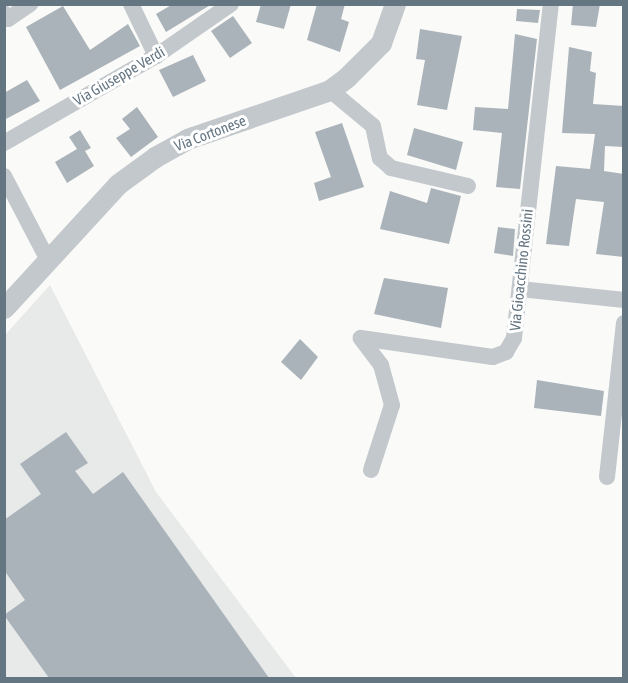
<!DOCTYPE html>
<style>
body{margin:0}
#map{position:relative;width:628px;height:683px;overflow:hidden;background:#fafaf8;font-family:"Asap Condensed",sans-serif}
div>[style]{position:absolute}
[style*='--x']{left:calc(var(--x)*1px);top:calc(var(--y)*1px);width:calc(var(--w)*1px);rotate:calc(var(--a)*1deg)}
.built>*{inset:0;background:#e8e9e9}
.building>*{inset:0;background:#aab3b9}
.minor>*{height:16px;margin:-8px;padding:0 8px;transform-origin:8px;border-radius:8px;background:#c3c8cc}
.tertiary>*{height:21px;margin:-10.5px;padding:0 10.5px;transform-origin:10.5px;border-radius:10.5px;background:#c3c8cc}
span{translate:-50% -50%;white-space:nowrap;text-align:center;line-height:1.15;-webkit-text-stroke:6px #fff;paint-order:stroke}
.street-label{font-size:15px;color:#657683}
.frame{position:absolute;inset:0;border:6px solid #657683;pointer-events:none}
</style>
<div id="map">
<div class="built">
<div style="clip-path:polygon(50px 285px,156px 492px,296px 678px,5px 678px,5px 335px)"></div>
</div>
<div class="building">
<div style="clip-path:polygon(173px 4px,212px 4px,166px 32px,156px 14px)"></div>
<div style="clip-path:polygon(261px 4px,291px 4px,284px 29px,256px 22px)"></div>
<div style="clip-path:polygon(317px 4px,345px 4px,341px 19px,349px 22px,340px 52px,307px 40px)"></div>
<div style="clip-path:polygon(573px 4px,600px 4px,596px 27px,571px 25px)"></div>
<div style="clip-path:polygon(63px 6px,90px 50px,128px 24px,140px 46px,60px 90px,26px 27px)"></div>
<div style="clip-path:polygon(517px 9px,540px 10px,538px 23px,516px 21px)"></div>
<div style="clip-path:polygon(233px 16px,252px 43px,230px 58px,211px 31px)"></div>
<div style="clip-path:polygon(420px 29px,462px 36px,447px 110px,417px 105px,425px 60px,416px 59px)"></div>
<div style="clip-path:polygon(515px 34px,537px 39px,520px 189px,496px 187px,502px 133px,473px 130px,475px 107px,508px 109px)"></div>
<div style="clip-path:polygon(569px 47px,592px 52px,590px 71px,596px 73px,593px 104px,624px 106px,624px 147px,605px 146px,604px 171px,624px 174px,624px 257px,596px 254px,604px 202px,576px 199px,569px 246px,546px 244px,556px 166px,590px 169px,595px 134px,562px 133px)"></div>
<div style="clip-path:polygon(193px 55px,206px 81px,173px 97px,159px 70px)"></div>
<div style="clip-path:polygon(27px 80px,40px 101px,4px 120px,4px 93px)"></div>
<div style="clip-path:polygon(137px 107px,158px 137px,131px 157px,116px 138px,130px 129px,122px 119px)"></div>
<div style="clip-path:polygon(342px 123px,364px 187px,319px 201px,314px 183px,331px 177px,315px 132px)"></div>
<div style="clip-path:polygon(414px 128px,463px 142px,456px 170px,407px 155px)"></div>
<div style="clip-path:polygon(80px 130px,91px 148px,85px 151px,94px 166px,67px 183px,55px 162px,77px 149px,69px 137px)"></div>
<div style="clip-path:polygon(431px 188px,461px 196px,449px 244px,380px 229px,390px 191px,427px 203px)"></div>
<div style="clip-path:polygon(498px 227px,515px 229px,513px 256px,494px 253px)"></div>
<div style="clip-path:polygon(384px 278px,448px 288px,441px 328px,374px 314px)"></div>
<div style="clip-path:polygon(300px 339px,318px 357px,301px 380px,281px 362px)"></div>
<div style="clip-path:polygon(537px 380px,604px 391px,601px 416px,534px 408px)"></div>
<div style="clip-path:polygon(66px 432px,88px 463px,75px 471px,93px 494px,123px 472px,269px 678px,49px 678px,4px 615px,25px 600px,4px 570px,4px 520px,41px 494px,20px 464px)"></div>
</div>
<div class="minor">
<div style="--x:131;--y:4;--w:58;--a:64.3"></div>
<div style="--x:4;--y:13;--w:7;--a:56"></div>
<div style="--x:8;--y:19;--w:27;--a:-34"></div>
<div style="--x:330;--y:90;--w:56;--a:39.9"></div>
<div style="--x:373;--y:126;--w:33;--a:78"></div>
<div style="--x:380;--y:158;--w:15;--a:42"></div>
<div style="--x:391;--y:168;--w:79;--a:13.2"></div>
<div style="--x:4;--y:143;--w:175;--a:-29.8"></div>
<div style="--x:156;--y:56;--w:91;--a:-34.7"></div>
<div style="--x:4;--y:176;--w:95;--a:62.4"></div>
<div style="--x:520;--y:289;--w:105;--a:6"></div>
<div style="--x:371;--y:470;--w:68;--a:-72.1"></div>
<div style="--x:392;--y:405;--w:41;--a:-105.4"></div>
<div style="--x:381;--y:365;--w:34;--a:-127"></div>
<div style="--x:361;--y:338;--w:133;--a:8.2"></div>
<div style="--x:493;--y:357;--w:14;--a:-21"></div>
<div style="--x:506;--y:352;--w:16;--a:-60"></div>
<div style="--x:514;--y:338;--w:336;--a:-83.7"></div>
<div style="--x:607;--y:477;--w:155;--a:-83.7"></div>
</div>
<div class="tertiary">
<div style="--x:4;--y:308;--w:168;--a:-47.4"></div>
<div style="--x:118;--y:184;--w:46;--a:-36.1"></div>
<div style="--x:155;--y:157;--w:37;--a:-29"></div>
<div style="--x:187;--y:139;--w:151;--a:-18.9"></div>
<div style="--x:330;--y:90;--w:21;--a:-37"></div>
<div style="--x:347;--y:77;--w:48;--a:-45"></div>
<div style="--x:381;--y:43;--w:41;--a:-70.3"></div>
</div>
<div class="street-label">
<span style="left:119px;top:76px;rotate:-30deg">Via Giuseppe Verdi</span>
<span style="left:210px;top:133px;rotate:-21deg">Via Cortonese</span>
<span style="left:521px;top:270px;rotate:-84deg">Via Gioacchino Rossini</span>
</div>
<div class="frame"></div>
</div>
